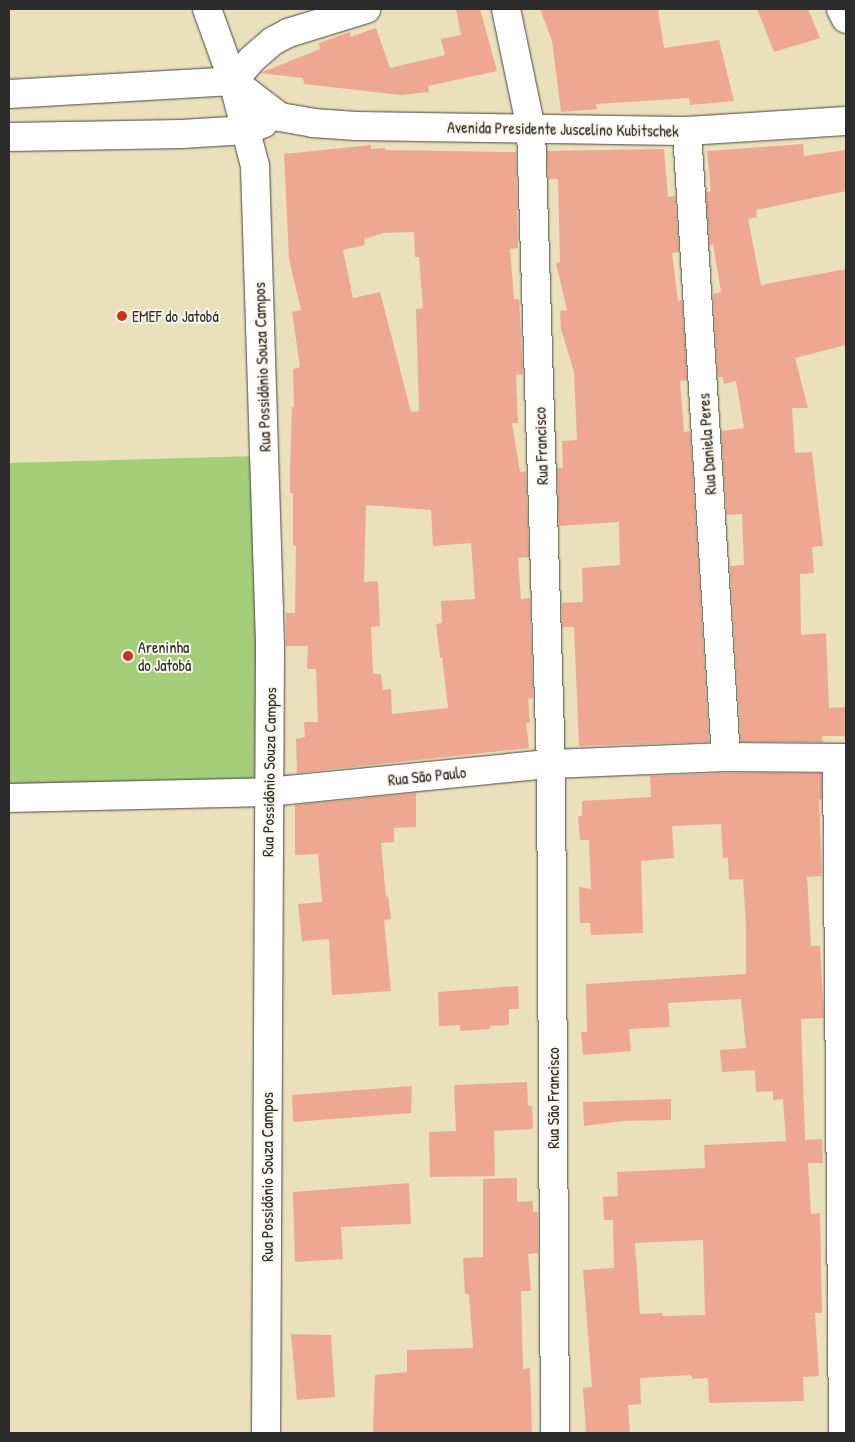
<!DOCTYPE html>
<meta charset="utf-8">
<style>
body{margin:0}
#map{position:relative;width:855px;height:1442px;overflow:hidden;background:#ebe0bc;font-family:"Patrick Hand",sans-serif}
div>[style]{position:absolute}
[style*='--x']{left:calc(var(--x)*1px);top:calc(var(--y)*1px);width:calc(var(--w)*1px);rotate:calc(var(--a)*1deg)}
.green>*{inset:0;background:#a5ce7a}
.building>*{inset:0;background:#eea891}
.roads{filter:drop-shadow(0 0 1px #484641) drop-shadow(0 0 1px #484641)}
.minor>*{height:28px;margin:-14px;padding:0 14px;transform-origin:14px;border-radius:14px;background:#fff}
.dots>*{width:14px;height:14px;translate:-50% -50%;box-sizing:border-box;border:2px solid #fbf7ec;border-radius:50%}
span{translate:-50% -50%;white-space:nowrap;text-align:center;line-height:1.15;-webkit-text-stroke:4px #fbf7ec;paint-order:stroke}
.street-label{font-size:16px;color:#2b2b2b}
.poi-label{font-size:16px;color:#2b2b2b}
.left{translate:0 -50%;text-align:left}
.frame{position:absolute;inset:0;border:10px solid #2b2b2b;pointer-events:none}
</style>
<div id="map">
<div class="green">
<div style="clip-path:polygon(258px 456px,257px 787px,9px 793px,9px 463px)"></div>
</div>
<div class="building">
<div style="clip-path:polygon(456px 9px,480px 9px,497px 71px,428px 86px,429px 92px,401px 95px,304px 84px,303px 78px,260px 73px,320px 49px,319px 43px,350px 32px,350px 37px,376px 28px,390px 68px,445px 55px,441px 39px,461px 35px)"></div>
<div style="clip-path:polygon(540px 9px,658px 9px,664px 48px,719px 40px,734px 101px,690px 105px,689px 98px,596px 104px,597px 109px,561px 112px,552px 41px)"></div>
<div style="clip-path:polygon(757px 9px,808px 9px,820px 38px,774px 52px)"></div>
<div style="clip-path:polygon(803px 144px,804px 156px,846px 150px,846px 191px,756px 210px,757px 217px,748px 219px,761px 285px,846px 269px,846px 345px,795px 358px,808px 408px,792px 408px,795px 453px,812px 452px,823px 546px,812px 547px,814px 573px,800px 574px,801px 635px,826px 633px,829px 708px,846px 707px,846px 736px,822px 736px,823px 742px,741px 742px,730px 566px,744px 565px,742px 514px,727px 515px,721px 431px,744px 428px,736px 381px,724px 384px,723px 377px,718px 377px,713px 294px,721px 292px,713px 244px,710px 245px,706px 192px,711px 191px,707px 151px)"></div>
<div style="clip-path:polygon(evenodd,371px 145px,371px 149px,385px 148px,385px 150px,516px 152px,518px 248px,510px 249px,514px 299px,519px 299px,523px 374px,516px 375px,518px 423px,512px 423px,520px 472px,526px 471px,529px 557px,518px 558px,521px 599px,530px 598px,533px 698px,528px 699px,530px 723px,526px 723px,529px 748px,297px 773px,296px 739px,305px 737px,304px 722px,318px 722px,316px 669px,307px 669px,308px 646px,286px 646px,286px 613px,295px 613px,296px 546px,293px 546px,293px 493px,290px 493px,290px 470px,292px 407px,294px 407px,293px 369px,300px 367px,292px 312px,301px 310px,289px 259px,284px 154px,371px 145px,414px 232px,415px 257px,419px 257px,423px 308px,416px 309px,419px 411px,411px 412px,380px 292px,353px 298px,343px 250px,365px 245px,364px 239px,384px 233px,414px 232px,371px 145px,366px 505px,431px 510px,433px 546px,471px 543px,475px 599px,441px 601px,442px 623px,436px 624px,440px 658px,442px 657px,448px 708px,392px 714px,391px 689px,383px 690px,381px 674px,373px 674px,371px 627px,380px 626px,378px 581px,364px 582px,366px 505px)"></div>
<div style="clip-path:polygon(664px 149px,668px 197px,675px 196px,679px 252px,672px 253px,678px 301px,682px 300px,687px 380px,680px 381px,684px 432px,690px 431px,709px 742px,579px 746px,574px 627px,562px 627px,562px 603px,583px 602px,582px 568px,620px 565px,619px 522px,559px 526px,557px 468px,563px 468px,562px 441px,577px 440px,574px 372px,561px 329px,560px 311px,567px 310px,556px 263px,560px 262px,558px 179px,548px 179px,547px 151px)"></div>
<div style="clip-path:polygon(evenodd,726px 773px,822px 773px,822px 799px,819px 800px,822px 876px,807px 877px,811px 946px,820px 946px,824px 1018px,801px 1019px,805px 1140px,822px 1139px,823px 1163px,808px 1163px,811px 1214px,820px 1213px,822px 1313px,815px 1313px,819px 1376px,803px 1377px,804px 1401px,709px 1403px,708px 1378px,693px 1379px,690px 1375px,640px 1378px,641px 1404px,628px 1405px,630px 1433px,586px 1433px,583px 1388px,592px 1387px,583px 1270px,614px 1268px,613px 1220px,604px 1220px,603px 1197px,618px 1196px,617px 1172px,705px 1168px,704px 1145px,786px 1141px,783px 1099px,773px 1100px,773px 1091px,756px 1092px,755px 1070px,722px 1072px,720px 1050px,746px 1048px,741px 999px,668px 1003px,670px 1027px,629px 1029px,631px 1051px,583px 1055px,581px 1032px,587px 1032px,586px 984px,746px 974px,746px 925px,743px 879px,729px 880px,728px 858px,723px 858px,721px 824px,672px 826px,674px 858px,641px 861px,643px 933px,591px 935px,590px 923px,580px 923px,579px 887px,591px 889px,589px 840px,580px 840px,578px 816px,582px 816px,582px 801px,651px 797px,650px 776px,726px 773px,703px 1240px,705px 1315px,663px 1316px,662px 1313px,640px 1314px,635px 1243px,703px 1240px)"></div>
<div style="clip-path:polygon(416px 793px,416px 827px,394px 828px,394px 842px,381px 843px,386px 897px,388px 896px,391px 919px,384px 920px,391px 991px,332px 995px,329px 939px,302px 941px,298px 904px,322px 902px,318px 854px,295px 855px,295px 805px)"></div>
<div style="clip-path:polygon(518px 986px,519px 1009px,509px 1009px,509px 1025px,490px 1026px,490px 1029px,460px 1031px,460px 1025px,439px 1026px,438px 992px)"></div>
<div style="clip-path:polygon(527px 1082px,528px 1106px,532px 1106px,533px 1129px,494px 1131px,495px 1176px,430px 1177px,429px 1132px,456px 1131px,454px 1085px)"></div>
<div style="clip-path:polygon(412px 1086px,411px 1113px,293px 1122px,292px 1095px)"></div>
<div style="clip-path:polygon(671px 1099px,671px 1120px,623px 1121px,584px 1126px,583px 1102px)"></div>
<div style="clip-path:polygon(517px 1178px,517px 1202px,533px 1201px,533px 1212px,538px 1212px,538px 1253px,528px 1254px,531px 1291px,521px 1291px,523px 1369px,530px 1368px,532px 1433px,373px 1433px,375px 1375px,407px 1372px,407px 1350px,473px 1348px,469px 1294px,465px 1294px,463px 1258px,483px 1257px,483px 1179px)"></div>
<div style="clip-path:polygon(409px 1183px,411px 1224px,341px 1227px,343px 1259px,295px 1262px,293px 1192px)"></div>
<div style="clip-path:polygon(291px 1334px,331px 1335px,335px 1397px,297px 1400px)"></div>
</div>
<div class="roads">
<div class="minor">
<div style="--x:207;--y:9;--w:77;--a:70.1"></div>
<div style="--x:233;--y:81;--w:88;--a:75.5"></div>
<div style="--x:255;--y:166;--w:481;--a:88.2"></div>
<div style="--x:270;--y:647;--w:786;--a:90.29"></div>
<div style="--x:506;--y:9;--w:123;--a:78.2"></div>
<div style="--x:531;--y:129;--w:635;--a:88.2"></div>
<div style="--x:551;--y:764;--w:669;--a:89.66"></div>
<div style="--x:841;--y:9;--w:11;--a:63"></div>
<div style="--x:233;--y:81;--w:28;--a:-49"></div>
<div style="--x:251;--y:60;--w:29;--a:-41"></div>
<div style="--x:273;--y:41;--w:17;--a:-28"></div>
<div style="--x:288;--y:33;--w:82;--a:-17.1"></div>
<div style="--x:9;--y:94;--w:224;--a:-3.3"></div>
<div style="--x:233;--y:81;--w:59;--a:37.5"></div>
<div style="--x:280;--y:117;--w:34;--a:10"></div>
<div style="--x:313;--y:123;--w:43;--a:4"></div>
<div style="--x:356;--y:126;--w:331;--a:0.9"></div>
<div style="--x:687;--y:131;--w:159;--a:-3.6"></div>
<div style="--x:687;--y:131;--w:627;--a:86.44"></div>
<div style="--x:9;--y:137;--w:173;--a:-1"></div>
<div style="--x:182;--y:134;--w:65;--a:-3.5"></div>
<div style="--x:247;--y:130;--w:18;--a:-22"></div>
<div style="--x:837;--y:758;--w:675;--a:89.49"></div>
<div style="--x:9;--y:798;--w:259;--a:-1.3"></div>
<div style="--x:268;--y:792;--w:284;--a:-5.7"></div>
<div style="--x:551;--y:764;--w:175;--a:-2.3"></div>
<div style="--x:726;--y:757;--w:120;--a:0.5"></div>
</div>
</div>
<div class="dots">
<div style="left:122px;top:316px;background:#c8321e"></div>
<div style="left:128px;top:656px;background:#c8321e"></div>
</div>
<div class="street-label">
<span style="left:563px;top:129px;rotate:1deg">Avenida Presidente Juscelino Kubitschek</span>
<span style="left:262px;top:367px;rotate:-92deg">Rua Possidônio Souza Campos</span>
<span style="left:707px;top:444px;rotate:-94deg">Rua Daniela Peres</span>
<span style="left:541px;top:446px;rotate:-92deg">Rua Francisco</span>
<span style="left:269px;top:772px;rotate:-89deg">Rua Possidônio Souza Campos</span>
<span style="left:427px;top:776px;rotate:-6deg">Rua São Paulo</span>
<span style="left:553px;top:1098px;rotate:-90deg">Rua São Francisco</span>
<span style="left:267px;top:1177px;rotate:-90deg">Rua Possidônio Souza Campos</span>
</div>
<div class="poi-label">
<span class="left" style="left:132px;top:316px">EMEF do Jatobá</span>
<span class="left" style="left:138px;top:656px">Areninha<br>do Jatobá</span>
</div>
<div class="frame"></div>
</div>
